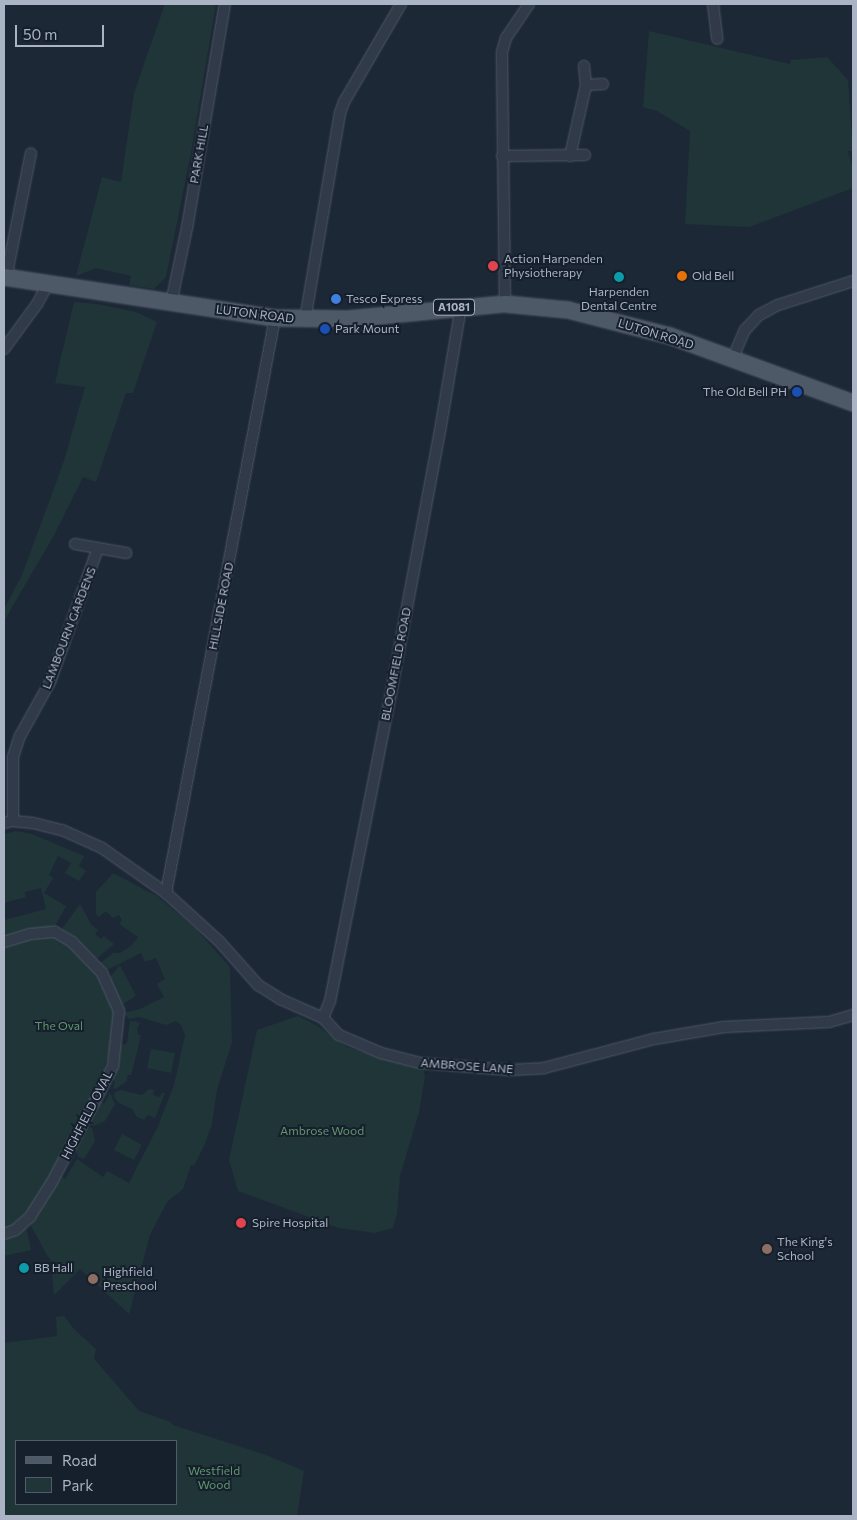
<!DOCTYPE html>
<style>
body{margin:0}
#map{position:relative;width:857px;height:1520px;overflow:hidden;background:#1d2837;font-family:Commissioner,sans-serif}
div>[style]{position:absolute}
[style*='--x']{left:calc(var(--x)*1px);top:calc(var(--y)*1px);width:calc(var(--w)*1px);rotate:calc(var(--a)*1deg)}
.green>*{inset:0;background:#1f3538}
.roads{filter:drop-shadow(0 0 1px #4e5766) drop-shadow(0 0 1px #4e5766)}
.minor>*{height:10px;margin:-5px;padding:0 5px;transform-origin:5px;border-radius:5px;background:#303a48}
.primary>*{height:16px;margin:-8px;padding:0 8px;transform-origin:8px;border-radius:8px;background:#4e5968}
.dots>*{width:14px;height:14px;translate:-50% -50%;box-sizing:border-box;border:2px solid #161f2c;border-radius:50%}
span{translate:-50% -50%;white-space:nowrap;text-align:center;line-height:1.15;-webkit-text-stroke:4px #161f2c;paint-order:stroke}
.shield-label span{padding:1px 4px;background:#161f2c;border:1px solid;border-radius:4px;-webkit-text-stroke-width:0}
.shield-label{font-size:11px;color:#aab4c5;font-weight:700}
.street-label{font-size:12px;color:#aab4c5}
.poi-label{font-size:12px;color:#aab4c5}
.left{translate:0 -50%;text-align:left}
.right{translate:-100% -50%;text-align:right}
.park-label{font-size:12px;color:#60976d}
.frame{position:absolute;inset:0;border:5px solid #aab4c5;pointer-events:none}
.legend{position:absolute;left:15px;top:1440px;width:162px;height:65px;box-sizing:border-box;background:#161f2c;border:1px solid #515b69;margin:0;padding:6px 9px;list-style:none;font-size:15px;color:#aab4c5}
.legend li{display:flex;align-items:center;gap:10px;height:25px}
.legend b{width:25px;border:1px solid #515b69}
.scale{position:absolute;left:15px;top:25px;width:89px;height:22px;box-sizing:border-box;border:2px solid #aab4c5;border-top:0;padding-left:6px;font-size:15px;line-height:18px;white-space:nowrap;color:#aab4c5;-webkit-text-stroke:4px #161f2c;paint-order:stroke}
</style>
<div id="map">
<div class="green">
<div style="clip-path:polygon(165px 4px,216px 4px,191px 153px,166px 277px,154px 289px,129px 285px,131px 276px,96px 268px,76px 276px,102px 177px,121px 182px,134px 93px)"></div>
<div style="clip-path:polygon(649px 31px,790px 64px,791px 60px,827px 57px,848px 80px,853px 151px,848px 151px,853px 169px,853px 188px,749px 227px,685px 224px,690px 131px,657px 111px,643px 107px)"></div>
<div style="clip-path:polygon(74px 302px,97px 304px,136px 312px,157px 322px,133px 393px,126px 393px,96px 482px,83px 477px,53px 537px,4px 621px,4px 609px,22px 575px,64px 461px,85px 387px,55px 383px)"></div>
<div style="clip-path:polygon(16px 831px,32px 834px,84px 856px,79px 866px,86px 871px,79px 881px,65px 873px,71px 863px,58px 856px,49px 875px,53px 878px,44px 893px,66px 906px,54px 928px,35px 929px,4px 938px,4px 920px,46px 909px,41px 888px,25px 892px,26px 897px,4px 903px,4px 834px)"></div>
<div style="clip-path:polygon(113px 873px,157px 896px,196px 929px,230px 967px,232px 1042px,217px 1090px,212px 1124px,205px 1144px,194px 1166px,191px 1165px,183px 1189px,167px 1202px,150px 1235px,129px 1314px,80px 1269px,54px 1295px,52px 1275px,53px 1261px,51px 1261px,47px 1255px,29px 1222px,60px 1175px,65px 1179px,77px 1159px,103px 1177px,107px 1171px,129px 1183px,158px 1126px,174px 1085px,185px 1035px,181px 1025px,176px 1021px,166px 1025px,139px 1017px,129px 1019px,123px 1013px,140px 1009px,164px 997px,157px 984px,165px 979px,156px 958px,145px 962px,141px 953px,107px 970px,100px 963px,113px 953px,120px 953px,131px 946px,138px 937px,119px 924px,122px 920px,119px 915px,113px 918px,106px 911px,99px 917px,96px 914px,96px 892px)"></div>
<div style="clip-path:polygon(80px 904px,91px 924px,98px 930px,95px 934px,101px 939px,104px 936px,114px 944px,96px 959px,75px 937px,62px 929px)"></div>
<div style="clip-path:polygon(28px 936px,51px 936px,67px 943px,99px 973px,115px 1009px,113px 1040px,100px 1083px,55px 1169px,29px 1210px,14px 1226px,4px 1231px,4px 947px)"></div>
<div style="clip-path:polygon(120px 965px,136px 996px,120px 1006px,108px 980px)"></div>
<div style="clip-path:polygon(298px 1016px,316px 1025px,347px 1047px,411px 1067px,423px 1068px,425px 1077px,419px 1112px,400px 1176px,397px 1214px,393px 1228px,375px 1233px,339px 1228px,238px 1191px,229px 1160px,257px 1030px)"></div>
<div style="clip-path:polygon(130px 1021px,140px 1022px,137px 1029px,138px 1035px,141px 1035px,137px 1052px,131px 1075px,128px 1075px,126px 1082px,115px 1089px,113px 1088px,115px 1082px,111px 1077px,120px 1046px,127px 1043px)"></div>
<div style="clip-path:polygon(151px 1049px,175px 1053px,171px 1073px,147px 1068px)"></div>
<div style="clip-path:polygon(149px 1089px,154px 1090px,153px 1095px,160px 1097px,162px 1093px,165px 1093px,155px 1118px,148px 1115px,144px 1120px,137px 1117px,132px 1109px,119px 1103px,114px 1097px,115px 1092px,121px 1090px,142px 1095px)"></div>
<div style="clip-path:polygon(110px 1093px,115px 1104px,105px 1121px,94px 1126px,87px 1123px,100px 1101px,104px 1104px)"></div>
<div style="clip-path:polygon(86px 1126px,92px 1128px,95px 1141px,84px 1159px,78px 1157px,75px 1147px)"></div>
<div style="clip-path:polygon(122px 1134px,142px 1145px,134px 1160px,114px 1150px)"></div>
<div style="clip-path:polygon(26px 1226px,31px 1250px,4px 1256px,4px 1238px)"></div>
<div style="clip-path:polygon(evenodd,64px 1316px,74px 1329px,96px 1349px,94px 1358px,96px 1361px,139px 1411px,171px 1422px,173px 1425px,266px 1455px,304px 1471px,297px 1516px,4px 1516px,4px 1343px,57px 1336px,56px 1317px,64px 1316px,176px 1441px,176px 1504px,16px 1504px,16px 1441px,176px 1441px)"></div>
</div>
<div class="roads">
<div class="minor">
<div style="--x:713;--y:4;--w:35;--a:83"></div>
<div style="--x:584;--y:66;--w:19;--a:84"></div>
<div style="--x:502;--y:156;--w:83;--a:-0.7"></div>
<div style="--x:570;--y:156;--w:73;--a:-77.3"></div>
<div style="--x:586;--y:85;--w:17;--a:-3"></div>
<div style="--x:6;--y:278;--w:127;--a:-78.7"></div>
<div style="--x:171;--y:303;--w:77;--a:-78"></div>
<div style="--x:187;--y:228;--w:227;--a:-80.4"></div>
<div style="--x:505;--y:304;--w:252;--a:-90.7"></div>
<div style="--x:502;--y:52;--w:15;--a:-74"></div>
<div style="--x:506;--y:38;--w:41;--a:-55.9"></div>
<div style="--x:305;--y:320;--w:210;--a:-80.4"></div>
<div style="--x:340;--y:113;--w:12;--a:-70"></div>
<div style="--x:344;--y:102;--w:113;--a:-59.8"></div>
<div style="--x:4;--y:349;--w:56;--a:-53.7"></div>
<div style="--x:37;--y:304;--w:23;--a:-61"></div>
<div style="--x:732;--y:360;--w:33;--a:-67"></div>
<div style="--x:745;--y:330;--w:21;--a:-47"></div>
<div style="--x:759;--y:315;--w:21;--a:-28"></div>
<div style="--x:778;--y:305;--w:79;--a:-17.7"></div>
<div style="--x:75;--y:544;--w:52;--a:10"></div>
<div style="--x:13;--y:821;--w:64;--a:-90"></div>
<div style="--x:13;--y:757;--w:22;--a:-72"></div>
<div style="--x:20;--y:736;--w:62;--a:-60.9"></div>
<div style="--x:50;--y:682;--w:142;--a:-70.3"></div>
<div style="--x:4;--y:823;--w:9;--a:-13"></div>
<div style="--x:13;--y:821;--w:20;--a:6"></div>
<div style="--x:33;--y:823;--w:30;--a:14"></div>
<div style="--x:62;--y:830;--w:44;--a:24.2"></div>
<div style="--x:102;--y:848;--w:78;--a:35.1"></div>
<div style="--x:166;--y:893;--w:72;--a:42.2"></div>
<div style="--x:219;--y:941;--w:59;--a:48.4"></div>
<div style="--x:258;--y:985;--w:26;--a:32"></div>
<div style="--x:280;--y:999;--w:47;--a:23.8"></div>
<div style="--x:323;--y:1018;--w:23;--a:47"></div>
<div style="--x:339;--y:1035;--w:46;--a:23.2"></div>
<div style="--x:381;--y:1053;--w:40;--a:14.4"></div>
<div style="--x:420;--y:1063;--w:90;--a:4.4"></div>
<div style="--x:510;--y:1070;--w:34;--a:-3"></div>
<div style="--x:544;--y:1068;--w:114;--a:-14.8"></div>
<div style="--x:654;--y:1039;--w:71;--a:-9.7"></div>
<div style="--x:724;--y:1027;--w:105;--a:-2.7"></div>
<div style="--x:829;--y:1022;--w:25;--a:-16"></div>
<div style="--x:166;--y:893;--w:585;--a:-79.27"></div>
<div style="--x:4;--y:942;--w:27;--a:-17"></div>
<div style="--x:30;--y:934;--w:25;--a:-5"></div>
<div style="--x:55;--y:932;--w:20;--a:30"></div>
<div style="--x:72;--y:942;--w:43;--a:45.9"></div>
<div style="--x:102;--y:973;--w:42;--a:65.9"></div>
<div style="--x:119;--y:1011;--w:55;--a:96.2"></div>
<div style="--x:113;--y:1066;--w:39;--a:117"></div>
<div style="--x:95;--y:1101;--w:92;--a:118"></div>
<div style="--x:52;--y:1182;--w:41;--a:122.2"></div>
<div style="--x:30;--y:1217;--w:20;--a:139"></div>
<div style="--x:15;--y:1230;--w:12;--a:160"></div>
<div style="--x:323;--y:1018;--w:18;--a:-68"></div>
<div style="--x:330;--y:1001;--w:325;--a:-78.8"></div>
<div style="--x:393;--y:682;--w:261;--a:-79.4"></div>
<div style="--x:441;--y:425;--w:108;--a:-80.4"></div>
<div style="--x:459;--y:319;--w:12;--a:-90"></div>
</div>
<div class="primary">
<div style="--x:4;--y:277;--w:274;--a:8.6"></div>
<div style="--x:275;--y:318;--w:73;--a:0.8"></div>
<div style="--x:348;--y:319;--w:158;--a:-5.5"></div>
<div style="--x:505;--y:304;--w:63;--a:5.4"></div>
<div style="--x:568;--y:310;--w:105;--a:14.3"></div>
<div style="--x:670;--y:336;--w:195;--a:20.1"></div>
</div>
</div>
<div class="dots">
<div style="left:493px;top:266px;background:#e0444e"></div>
<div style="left:682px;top:276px;background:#e8710a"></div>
<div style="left:619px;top:277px;background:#0f9aa8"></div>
<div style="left:336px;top:299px;background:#3f7fe0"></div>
<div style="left:325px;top:329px;background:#1a4fb4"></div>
<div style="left:797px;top:392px;background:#1a4fb4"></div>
<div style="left:241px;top:1223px;background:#e0444e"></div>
<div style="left:767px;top:1249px;background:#8d6e63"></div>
<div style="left:24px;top:1268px;background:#0f9aa8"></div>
<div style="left:93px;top:1279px;background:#8d6e63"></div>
</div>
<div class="shield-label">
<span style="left:454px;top:307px">A1081</span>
</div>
<div class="street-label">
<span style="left:199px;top:154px;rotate:-80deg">PARK HILL</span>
<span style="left:255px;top:314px;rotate:7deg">LUTON ROAD</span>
<span style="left:656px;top:334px;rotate:17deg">LUTON ROAD</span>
<span style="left:221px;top:606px;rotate:-79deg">HILLSIDE ROAD</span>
<span style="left:69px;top:628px;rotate:-69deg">LAMBOURN GARDENS</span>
<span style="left:396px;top:664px;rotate:-79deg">BLOOMFIELD ROAD</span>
<span style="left:467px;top:1066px;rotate:4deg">AMBROSE LANE</span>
<span style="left:87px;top:1115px;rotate:-63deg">HIGHFIELD OVAL</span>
</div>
<div class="poi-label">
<span class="left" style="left:504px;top:266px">Action Harpenden<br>Physiotherapy</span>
<span class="left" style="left:692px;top:276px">Old Bell</span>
<span style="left:619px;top:299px">Harpenden<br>Dental Centre</span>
<span class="left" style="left:346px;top:299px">Tesco Express</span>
<span class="left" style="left:335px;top:329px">Park Mount</span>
<span class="right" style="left:787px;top:392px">The Old Bell PH</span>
<span class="left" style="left:252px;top:1223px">Spire Hospital</span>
<span class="left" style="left:777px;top:1249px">The King's<br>School</span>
<span class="left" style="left:34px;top:1268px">BB Hall</span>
<span class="left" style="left:103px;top:1279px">Highfield<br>Preschool</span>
</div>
<div class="park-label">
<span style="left:59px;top:1026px">The Oval</span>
<span style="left:322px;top:1131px">Ambrose Wood</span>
<span style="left:214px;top:1478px">Westfield<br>Wood</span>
</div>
<div class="frame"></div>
<ul class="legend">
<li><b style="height:6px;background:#4e5968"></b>Road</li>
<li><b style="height:14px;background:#1f3538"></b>Park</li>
</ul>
<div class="scale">50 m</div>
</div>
